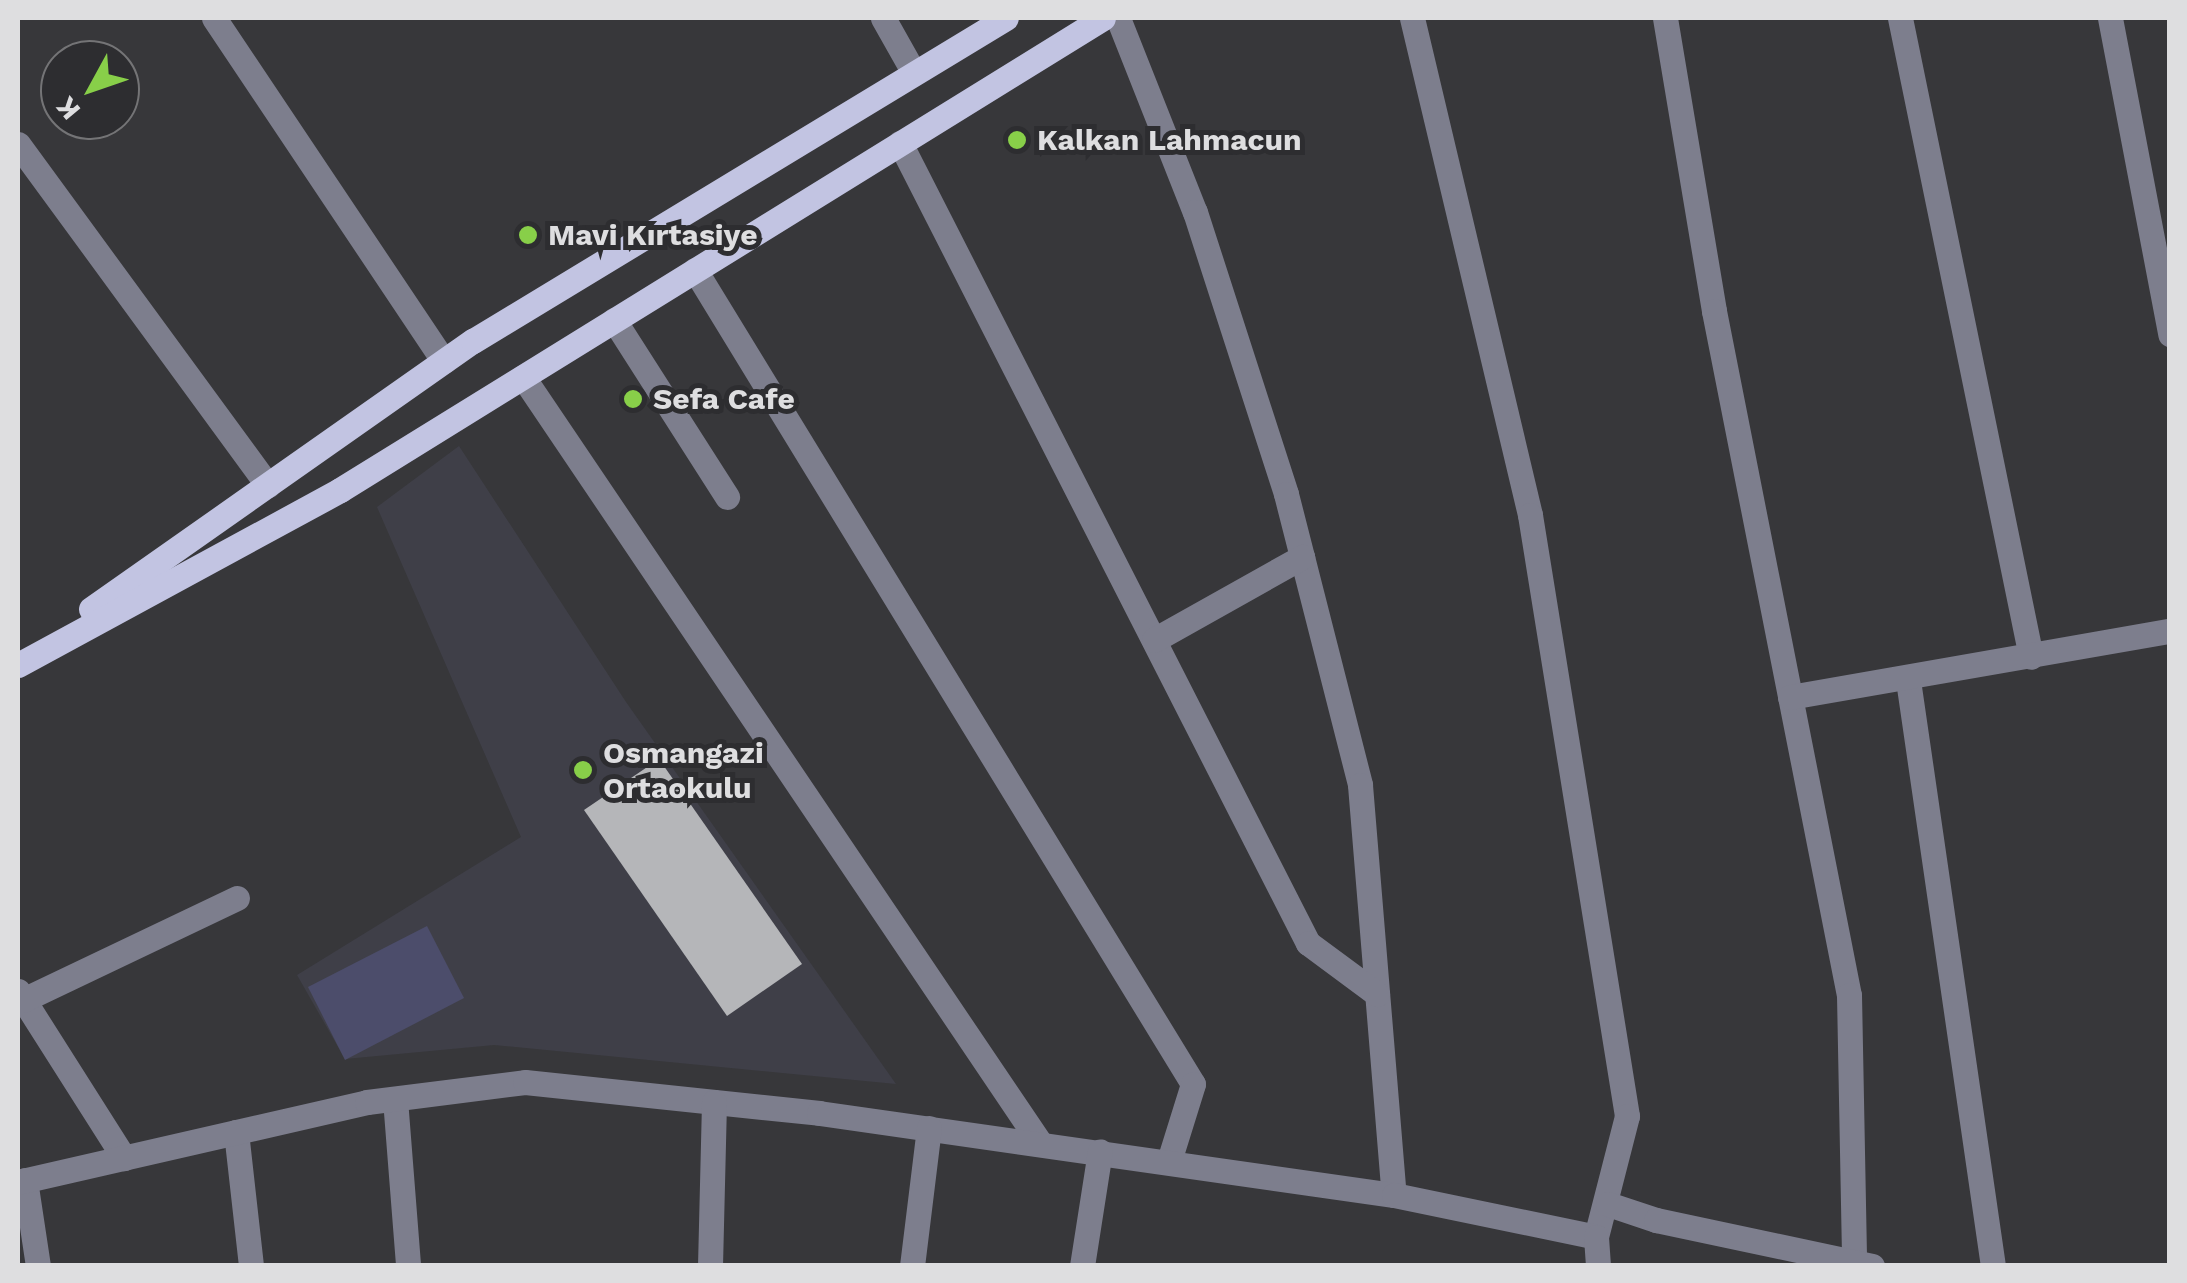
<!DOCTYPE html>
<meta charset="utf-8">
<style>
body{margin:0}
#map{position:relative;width:2187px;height:1283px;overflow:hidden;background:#37373a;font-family:"Work Sans",sans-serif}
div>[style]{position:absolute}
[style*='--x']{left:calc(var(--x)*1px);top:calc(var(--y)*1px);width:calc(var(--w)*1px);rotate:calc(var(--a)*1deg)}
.built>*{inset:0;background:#3f3f48}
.green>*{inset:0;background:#4c4d6b}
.building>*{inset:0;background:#b5b6b9}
.minor>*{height:25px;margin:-12.5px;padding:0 12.5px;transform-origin:12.5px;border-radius:12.5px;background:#7d7e8d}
.major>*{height:25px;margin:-12.5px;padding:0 12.5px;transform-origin:12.5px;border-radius:12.5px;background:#c2c4e2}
.dots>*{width:28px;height:28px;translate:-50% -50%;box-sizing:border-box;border:5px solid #2d2d30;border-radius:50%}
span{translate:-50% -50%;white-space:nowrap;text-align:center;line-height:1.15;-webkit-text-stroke:10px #2d2d30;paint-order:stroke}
.poi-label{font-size:30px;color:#dedee0;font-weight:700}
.left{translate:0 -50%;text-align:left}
.frame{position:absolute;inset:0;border:20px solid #dedee0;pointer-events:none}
.north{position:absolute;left:40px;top:40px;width:100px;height:100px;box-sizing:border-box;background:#2d2d30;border:2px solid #747476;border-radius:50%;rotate:230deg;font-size:28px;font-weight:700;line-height:40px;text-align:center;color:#dedee0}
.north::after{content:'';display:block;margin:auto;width:35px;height:45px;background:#88cf49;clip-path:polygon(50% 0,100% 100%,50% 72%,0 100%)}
</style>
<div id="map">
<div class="built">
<div style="clip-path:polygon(459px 446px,626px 702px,896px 1084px,494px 1045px,345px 1059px,297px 975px,521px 837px,377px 507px)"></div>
</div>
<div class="green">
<div style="clip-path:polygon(427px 926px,464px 998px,345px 1060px,308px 987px)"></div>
</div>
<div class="building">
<div style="clip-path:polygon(659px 759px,802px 964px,727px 1016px,584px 810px)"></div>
</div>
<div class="minor">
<div style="--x:214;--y:18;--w:413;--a:56.2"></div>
<div style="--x:883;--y:18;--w:63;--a:60.6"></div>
<div style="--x:1118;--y:18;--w:209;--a:68.4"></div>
<div style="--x:1195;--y:212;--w:296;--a:72.1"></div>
<div style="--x:1286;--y:494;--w:300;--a:75.7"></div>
<div style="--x:1360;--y:785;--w:411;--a:85.3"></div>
<div style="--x:1412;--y:18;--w:511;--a:76.64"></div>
<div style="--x:1530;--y:515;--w:609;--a:80.83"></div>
<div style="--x:1627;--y:1116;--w:125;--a:104.4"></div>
<div style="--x:1665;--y:18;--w:297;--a:80.5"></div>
<div style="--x:1714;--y:311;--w:697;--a:78.84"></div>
<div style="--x:1849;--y:995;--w:267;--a:88.9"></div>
<div style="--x:1900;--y:18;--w:652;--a:78.41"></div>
<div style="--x:2110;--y:18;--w:322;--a:79.2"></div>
<div style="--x:900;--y:143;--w:898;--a:62.98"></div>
<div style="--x:1308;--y:943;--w:86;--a:36.5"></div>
<div style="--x:18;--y:144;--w:423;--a:53.8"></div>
<div style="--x:695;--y:270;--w:954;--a:58.54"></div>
<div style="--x:1193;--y:1084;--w:81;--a:107.3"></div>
<div style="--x:614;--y:320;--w:210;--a:57.4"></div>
<div style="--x:523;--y:377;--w:924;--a:55.98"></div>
<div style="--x:1154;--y:640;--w:170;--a:-29.3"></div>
<div style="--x:1908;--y:680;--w:592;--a:81.75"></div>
<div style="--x:1790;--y:697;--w:386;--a:-9.9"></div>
<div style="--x:18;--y:991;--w:198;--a:57.6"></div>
<div style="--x:23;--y:1000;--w:237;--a:-25.5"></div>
<div style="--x:395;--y:1099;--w:168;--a:85.5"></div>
<div style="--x:236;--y:1132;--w:135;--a:83.6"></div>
<div style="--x:25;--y:1180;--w:87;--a:81.4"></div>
<div style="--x:18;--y:1182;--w:358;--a:-12.9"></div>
<div style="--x:367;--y:1102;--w:159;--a:-7.2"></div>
<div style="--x:525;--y:1082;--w:296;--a:6"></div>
<div style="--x:819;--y:1113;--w:581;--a:8.12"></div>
<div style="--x:1394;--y:1195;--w:206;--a:11.7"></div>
<div style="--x:1596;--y:1237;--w:29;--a:86"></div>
<div style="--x:1608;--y:1204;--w:51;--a:18.4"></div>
<div style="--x:1656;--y:1220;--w:221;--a:12"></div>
<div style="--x:710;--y:1266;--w:164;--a:-88.6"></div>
<div style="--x:912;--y:1266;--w:139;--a:-83"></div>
<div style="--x:1082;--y:1266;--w:116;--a:-81.1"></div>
</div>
<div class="major">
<div style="--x:91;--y:609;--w:467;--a:-35.1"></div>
<div style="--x:473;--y:341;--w:623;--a:-31.22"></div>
<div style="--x:18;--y:665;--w:366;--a:-28.5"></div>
<div style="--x:340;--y:490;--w:897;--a:-31.74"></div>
</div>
<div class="dots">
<div style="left:1017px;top:140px;background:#88cf49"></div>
<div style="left:528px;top:235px;background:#88cf49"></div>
<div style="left:633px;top:399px;background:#88cf49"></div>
<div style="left:583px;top:770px;background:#88cf49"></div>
</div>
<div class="poi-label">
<span class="left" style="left:1037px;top:140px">Kalkan Lahmacun</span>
<span class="left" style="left:548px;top:235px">Mavi Kırtasiye</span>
<span class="left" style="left:653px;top:399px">Sefa Cafe</span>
<span class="left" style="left:603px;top:770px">Osmangazi<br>Ortaokulu</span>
</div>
<div class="frame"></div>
<div class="north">K</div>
</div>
